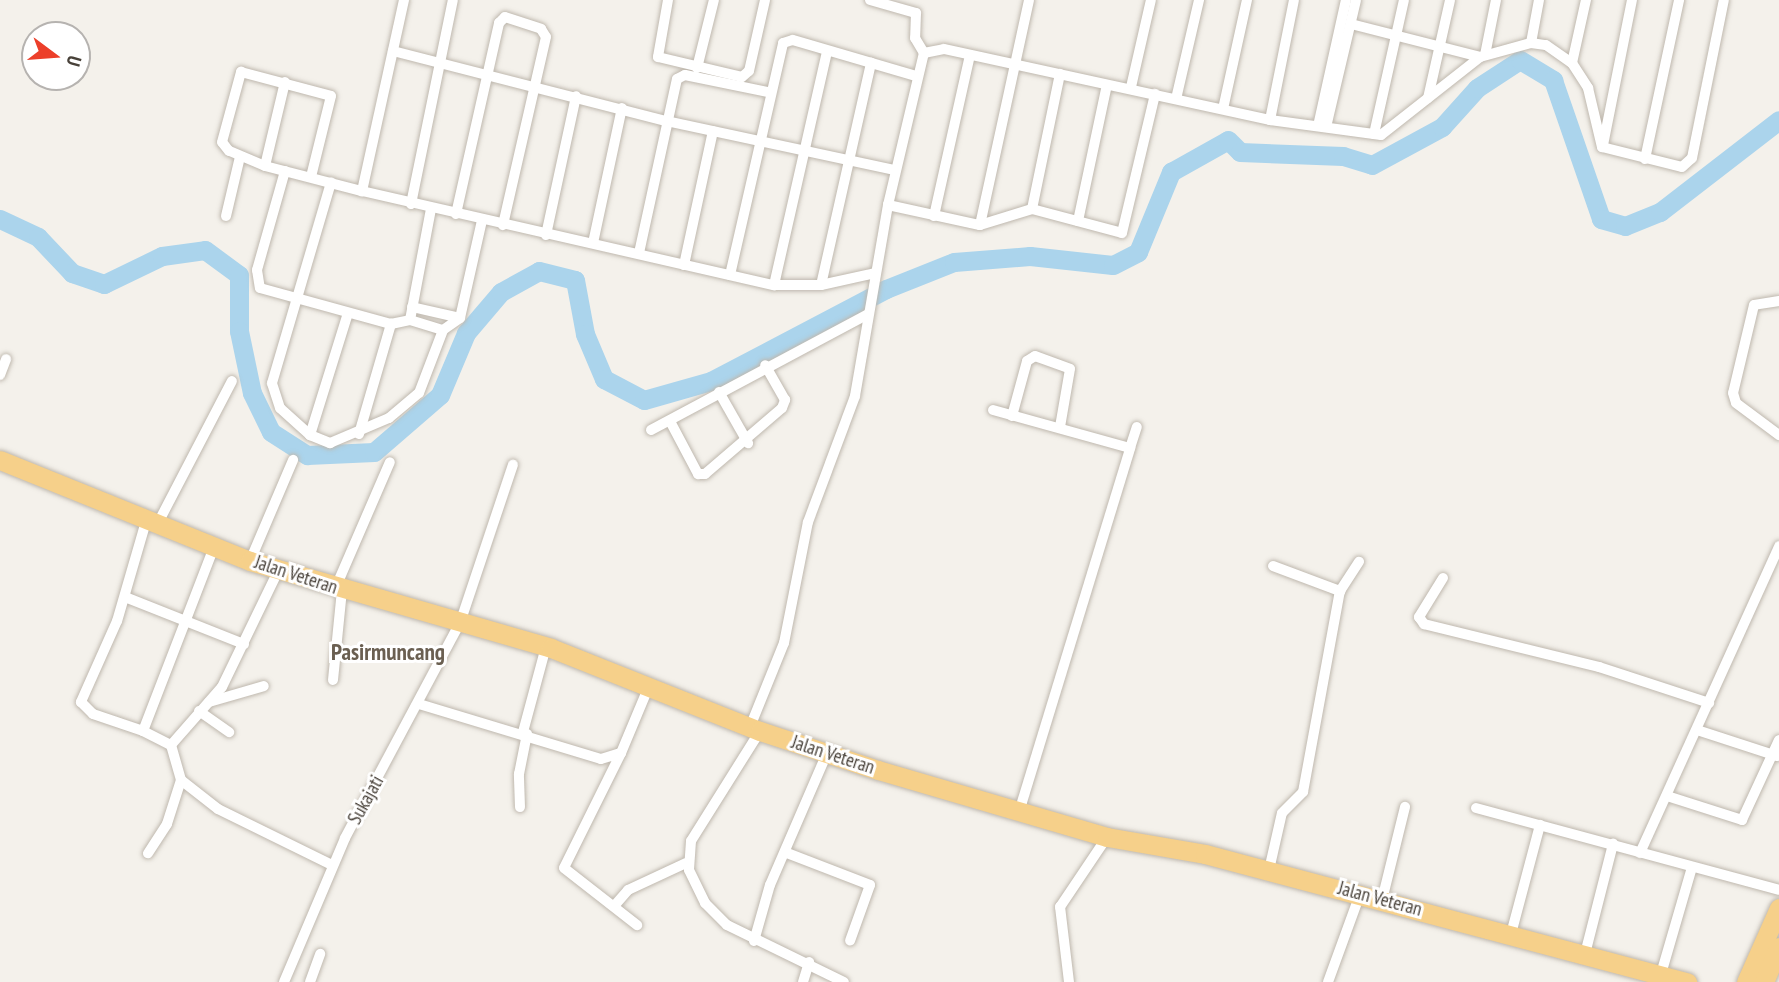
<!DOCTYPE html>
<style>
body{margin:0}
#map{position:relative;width:1779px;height:982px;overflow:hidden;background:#f4f1eb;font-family:"PT Sans Narrow",sans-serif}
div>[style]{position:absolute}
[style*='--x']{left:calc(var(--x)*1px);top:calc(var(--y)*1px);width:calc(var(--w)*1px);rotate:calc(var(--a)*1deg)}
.river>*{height:19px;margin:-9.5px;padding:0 9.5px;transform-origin:9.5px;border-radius:9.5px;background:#abd4ec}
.roads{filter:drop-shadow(0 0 2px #bfb8ae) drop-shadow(0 0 2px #bfb8ae)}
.minor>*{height:10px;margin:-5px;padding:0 5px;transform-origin:5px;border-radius:5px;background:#fff}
.trunk>*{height:19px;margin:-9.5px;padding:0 9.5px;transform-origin:9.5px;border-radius:9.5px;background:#f6d08a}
span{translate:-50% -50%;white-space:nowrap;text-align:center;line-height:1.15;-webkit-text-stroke:6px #fff;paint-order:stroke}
.street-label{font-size:19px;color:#484139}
.quarter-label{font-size:23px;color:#6a5f51;font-weight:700}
.north{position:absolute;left:21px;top:21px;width:70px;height:70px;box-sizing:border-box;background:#fff;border:2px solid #b6b3b0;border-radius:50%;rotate:106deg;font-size:19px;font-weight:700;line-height:28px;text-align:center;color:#484139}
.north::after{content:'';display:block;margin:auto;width:24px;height:32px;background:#ec3f2a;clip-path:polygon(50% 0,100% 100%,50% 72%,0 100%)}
</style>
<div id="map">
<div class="river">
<div style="--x:0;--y:219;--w:42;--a:25.3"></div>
<div style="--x:38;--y:237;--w:50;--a:46.6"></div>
<div style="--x:72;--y:273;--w:34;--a:19"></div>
<div style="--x:104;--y:284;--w:64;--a:-25.8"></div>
<div style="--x:162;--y:256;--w:43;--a:-7.9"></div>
<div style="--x:205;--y:250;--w:42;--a:36.3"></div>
<div style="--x:239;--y:275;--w:56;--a:90"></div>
<div style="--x:239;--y:331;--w:63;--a:78.2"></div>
<div style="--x:252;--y:393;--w:43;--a:64"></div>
<div style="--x:271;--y:432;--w:43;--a:32.6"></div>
<div style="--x:307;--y:455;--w:67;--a:-2.6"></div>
<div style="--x:374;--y:452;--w:87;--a:-40.8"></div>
<div style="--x:440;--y:395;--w:67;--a:-67.2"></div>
<div style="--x:466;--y:333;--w:54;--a:-49.5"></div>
<div style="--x:501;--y:292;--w:43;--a:-28.9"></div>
<div style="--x:539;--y:271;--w:37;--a:14"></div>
<div style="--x:575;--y:280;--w:55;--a:79.5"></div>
<div style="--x:585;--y:334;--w:49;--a:67.1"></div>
<div style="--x:604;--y:379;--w:45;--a:27.7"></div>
<div style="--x:644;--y:400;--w:70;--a:-15.8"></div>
<div style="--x:711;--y:381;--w:198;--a:-27.7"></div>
<div style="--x:886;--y:289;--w:73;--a:-21.7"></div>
<div style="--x:954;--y:262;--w:76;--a:-4.5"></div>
<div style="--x:1030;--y:256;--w:83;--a:6.2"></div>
<div style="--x:1113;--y:265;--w:28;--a:-27"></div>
<div style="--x:1138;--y:252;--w:87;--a:-67.6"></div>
<div style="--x:1171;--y:172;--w:65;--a:-29.3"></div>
<div style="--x:1228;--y:140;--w:17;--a:45"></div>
<div style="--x:1240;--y:152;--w:103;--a:2.2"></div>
<div style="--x:1343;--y:156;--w:30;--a:17"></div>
<div style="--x:1372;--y:165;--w:80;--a:-28.5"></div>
<div style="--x:1442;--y:127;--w:52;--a:-48.1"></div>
<div style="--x:1477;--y:88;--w:51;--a:-33.1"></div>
<div style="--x:1520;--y:60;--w:39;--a:31"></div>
<div style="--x:1553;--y:80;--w:147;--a:70.9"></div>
<div style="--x:1601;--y:219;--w:25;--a:16"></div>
<div style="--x:1625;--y:226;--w:38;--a:-22"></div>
<div style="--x:1660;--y:212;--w:150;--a:-37.7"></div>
</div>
<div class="roads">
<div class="minor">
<div style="--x:404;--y:0;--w:196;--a:102.4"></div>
<div style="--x:362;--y:191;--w:423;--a:12.9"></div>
<div style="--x:774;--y:285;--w:47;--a:0"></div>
<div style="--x:821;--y:285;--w:55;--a:-12.5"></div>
<div style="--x:668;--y:0;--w:58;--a:100"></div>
<div style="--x:658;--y:57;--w:86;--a:13.4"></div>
<div style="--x:742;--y:77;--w:9;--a:-41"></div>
<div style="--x:749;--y:71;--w:73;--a:-77.3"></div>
<div style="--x:870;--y:0;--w:48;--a:15.8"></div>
<div style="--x:916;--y:13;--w:25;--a:92"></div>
<div style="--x:915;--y:38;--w:17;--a:59"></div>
<div style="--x:1351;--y:24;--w:133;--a:14.3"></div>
<div style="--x:1531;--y:43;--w:44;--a:-79.5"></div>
<div style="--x:393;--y:51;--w:282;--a:14.4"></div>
<div style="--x:666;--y:121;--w:234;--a:12.1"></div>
<div style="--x:1485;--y:55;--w:56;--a:-78.7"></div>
<div style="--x:1572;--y:63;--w:65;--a:-77.5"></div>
<div style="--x:697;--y:68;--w:70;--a:-76"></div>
<div style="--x:285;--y:82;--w:86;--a:103.4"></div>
<div style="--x:265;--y:166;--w:100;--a:14.5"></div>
<div style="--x:1131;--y:87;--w:89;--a:-77.1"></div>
<div style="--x:1428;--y:98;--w:100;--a:-77.3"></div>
<div style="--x:1176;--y:99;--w:102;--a:-76.9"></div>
<div style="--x:1223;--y:109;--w:112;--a:-77.6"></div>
<div style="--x:1270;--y:120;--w:122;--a:-78.7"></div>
<div style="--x:1318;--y:126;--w:129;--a:-77.5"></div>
<div style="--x:1326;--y:127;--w:130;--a:-76.7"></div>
<div style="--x:1374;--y:134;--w:137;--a:-77.4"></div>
<div style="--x:1603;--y:145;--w:148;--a:-78.7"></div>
<div style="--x:1645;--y:159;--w:163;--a:-77.9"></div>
<div style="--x:265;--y:166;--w:39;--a:-157"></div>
<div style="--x:229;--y:151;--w:11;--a:-128"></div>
<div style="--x:222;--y:142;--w:73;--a:-74.8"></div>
<div style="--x:241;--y:72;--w:93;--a:14.9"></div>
<div style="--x:331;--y:96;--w:83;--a:103.9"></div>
<div style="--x:285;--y:171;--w:103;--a:105.8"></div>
<div style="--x:257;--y:270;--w:18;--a:81"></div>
<div style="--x:260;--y:288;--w:136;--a:15.4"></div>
<div style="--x:391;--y:324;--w:19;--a:-12"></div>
<div style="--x:410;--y:320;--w:113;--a:-79.3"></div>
<div style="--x:411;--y:204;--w:208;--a:-78.4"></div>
<div style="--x:888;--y:205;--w:94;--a:12.3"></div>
<div style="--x:980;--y:225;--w:54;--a:-17.1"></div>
<div style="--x:1032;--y:209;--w:93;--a:14.9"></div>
<div style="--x:1122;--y:233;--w:143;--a:-76.6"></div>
<div style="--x:1032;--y:209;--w:138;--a:-78.3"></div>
<div style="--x:456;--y:214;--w:196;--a:-77.3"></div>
<div style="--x:499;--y:23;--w:8;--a:-45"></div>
<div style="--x:505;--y:17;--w:38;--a:18"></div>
<div style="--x:541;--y:29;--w:9;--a:58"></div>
<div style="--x:546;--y:37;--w:193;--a:102.9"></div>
<div style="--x:226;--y:216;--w:61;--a:-76.7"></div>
<div style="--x:934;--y:216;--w:165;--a:-77.4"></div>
<div style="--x:1078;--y:221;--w:139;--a:-78"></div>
<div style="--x:980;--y:225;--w:230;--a:-77.7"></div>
<div style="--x:546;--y:235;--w:142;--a:-77.8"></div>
<div style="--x:593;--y:243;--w:138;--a:-77.9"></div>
<div style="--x:639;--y:253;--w:178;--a:-77.7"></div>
<div style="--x:677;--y:79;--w:9;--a:-27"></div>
<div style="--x:685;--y:75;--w:85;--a:11.6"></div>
<div style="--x:684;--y:265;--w:137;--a:-77.8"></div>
<div style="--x:730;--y:275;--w:238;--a:-77.1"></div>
<div style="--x:783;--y:43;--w:10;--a:-17"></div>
<div style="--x:793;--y:40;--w:128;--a:16.3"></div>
<div style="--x:774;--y:285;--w:240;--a:-77.2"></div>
<div style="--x:821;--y:285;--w:228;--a:-77.3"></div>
<div style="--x:1779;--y:301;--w:25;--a:171"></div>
<div style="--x:1754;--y:305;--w:90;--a:103.4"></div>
<div style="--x:1733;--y:393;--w:10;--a:73"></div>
<div style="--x:1736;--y:403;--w:54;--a:36.7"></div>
<div style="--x:412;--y:307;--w:49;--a:12.9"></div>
<div style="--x:348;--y:313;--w:128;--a:107.3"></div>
<div style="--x:310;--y:435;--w:22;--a:22"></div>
<div style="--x:330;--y:443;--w:64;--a:-23"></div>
<div style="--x:389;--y:418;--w:39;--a:-40"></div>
<div style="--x:419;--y:393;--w:67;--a:-69.1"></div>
<div style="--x:443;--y:330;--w:21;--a:-35"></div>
<div style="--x:460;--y:318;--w:100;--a:-77.3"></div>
<div style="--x:410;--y:320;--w:34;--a:17"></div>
<div style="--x:0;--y:375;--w:17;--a:-69"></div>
<div style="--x:719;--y:392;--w:59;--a:60.4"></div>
<div style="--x:993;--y:410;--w:142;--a:15.5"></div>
<div style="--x:1130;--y:448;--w:22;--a:-72"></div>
<div style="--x:1012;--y:416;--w:57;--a:-74.7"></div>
<div style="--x:1027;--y:361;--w:9;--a:-32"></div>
<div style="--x:1035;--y:356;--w:37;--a:20"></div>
<div style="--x:1070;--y:369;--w:59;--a:99.8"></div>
<div style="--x:671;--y:423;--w:58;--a:62.1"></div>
<div style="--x:698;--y:474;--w:7;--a:0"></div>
<div style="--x:705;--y:474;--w:101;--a:-40.6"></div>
<div style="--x:782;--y:408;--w:9;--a:-69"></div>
<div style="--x:785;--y:400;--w:40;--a:-119.7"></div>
<div style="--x:651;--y:430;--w:246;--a:-28.1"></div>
<div style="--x:359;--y:434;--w:115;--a:-73.8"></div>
<div style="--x:310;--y:435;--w:40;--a:-138"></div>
<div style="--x:280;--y:408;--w:26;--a:-108"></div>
<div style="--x:272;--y:383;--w:209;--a:-73.6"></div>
<div style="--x:147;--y:518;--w:107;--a:106.2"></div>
<div style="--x:117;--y:621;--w:89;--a:114"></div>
<div style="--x:81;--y:702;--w:17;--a:45"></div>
<div style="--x:93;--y:714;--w:53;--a:18.8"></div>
<div style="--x:143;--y:731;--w:197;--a:-68.9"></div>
<div style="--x:158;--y:523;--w:160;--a:-62.5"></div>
<div style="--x:250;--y:561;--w:110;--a:-66.9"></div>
<div style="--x:1273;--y:566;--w:72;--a:20.5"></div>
<div style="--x:1443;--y:578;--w:46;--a:121.6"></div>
<div style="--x:1419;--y:617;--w:9;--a:54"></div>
<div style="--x:1424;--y:624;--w:180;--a:13.8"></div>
<div style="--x:1599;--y:667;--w:116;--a:18.1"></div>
<div style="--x:335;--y:589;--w:138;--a:-66.6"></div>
<div style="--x:125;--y:597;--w:128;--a:21.6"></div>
<div style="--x:333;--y:680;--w:90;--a:-84.3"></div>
<div style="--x:209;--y:702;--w:57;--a:-16.2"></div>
<div style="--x:419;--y:704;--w:190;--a:16.8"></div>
<div style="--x:601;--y:759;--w:21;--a:-17"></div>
<div style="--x:621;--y:753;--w:73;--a:-67.3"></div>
<div style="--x:199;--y:711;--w:37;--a:35"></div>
<div style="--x:750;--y:727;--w:91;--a:-68"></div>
<div style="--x:784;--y:643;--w:123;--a:-78.8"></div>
<div style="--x:808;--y:522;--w:134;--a:-69.5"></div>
<div style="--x:855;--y:396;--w:194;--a:-80.2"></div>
<div style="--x:888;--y:205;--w:156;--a:-76.7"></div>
<div style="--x:924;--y:53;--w:20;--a:-11"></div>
<div style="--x:944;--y:49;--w:334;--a:12.3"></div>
<div style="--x:1270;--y:120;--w:112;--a:7.7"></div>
<div style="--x:1381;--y:135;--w:126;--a:-38.2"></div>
<div style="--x:1480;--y:57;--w:53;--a:-15.4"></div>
<div style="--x:1531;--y:43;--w:15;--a:8"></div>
<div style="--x:1546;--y:45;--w:32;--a:35"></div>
<div style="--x:1572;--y:63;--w:30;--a:57"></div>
<div style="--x:1588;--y:88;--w:61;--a:76.7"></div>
<div style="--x:1602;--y:147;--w:82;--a:14"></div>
<div style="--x:1682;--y:167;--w:13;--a:-42"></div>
<div style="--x:1692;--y:158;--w:161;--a:-78.6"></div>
<div style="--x:1697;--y:730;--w:84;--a:18"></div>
<div style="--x:143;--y:731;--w:31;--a:27"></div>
<div style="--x:171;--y:745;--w:36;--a:74"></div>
<div style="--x:181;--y:780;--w:46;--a:107.7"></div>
<div style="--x:167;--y:824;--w:35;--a:123"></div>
<div style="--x:760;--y:731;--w:130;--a:122.1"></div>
<div style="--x:691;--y:841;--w:29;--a:94"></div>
<div style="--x:689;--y:870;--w:37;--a:64"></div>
<div style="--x:705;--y:903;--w:31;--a:45"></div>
<div style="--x:727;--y:925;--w:130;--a:26"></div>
<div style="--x:523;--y:732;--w:88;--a:-74.9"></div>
<div style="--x:171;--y:745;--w:77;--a:-48.7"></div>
<div style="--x:222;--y:687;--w:129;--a:-64.2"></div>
<div style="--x:621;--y:753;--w:128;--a:116.4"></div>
<div style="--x:564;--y:868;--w:93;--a:38"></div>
<div style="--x:181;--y:780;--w:47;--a:38.1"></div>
<div style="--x:218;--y:809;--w:127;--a:26.2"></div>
<div style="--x:1667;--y:796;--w:79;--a:17.7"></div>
<div style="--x:1742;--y:820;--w:88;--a:-65.2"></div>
<div style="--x:520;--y:807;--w:33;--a:-92"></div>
<div style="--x:519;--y:774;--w:41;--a:-78.7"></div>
<div style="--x:1476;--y:808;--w:314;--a:15.1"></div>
<div style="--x:1019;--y:812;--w:381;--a:-73"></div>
<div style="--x:787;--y:853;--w:89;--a:21.1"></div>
<div style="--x:870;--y:885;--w:59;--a:109.7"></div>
<div style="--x:1640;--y:853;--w:337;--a:-65.6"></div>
<div style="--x:1269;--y:870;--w:58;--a:-77.2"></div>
<div style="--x:1282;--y:813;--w:30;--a:-45"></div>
<div style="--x:1303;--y:792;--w:204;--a:-79.6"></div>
<div style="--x:1340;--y:591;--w:35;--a:-57"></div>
<div style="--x:1382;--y:900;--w:96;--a:-76.1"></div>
<div style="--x:615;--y:905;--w:20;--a:-49"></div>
<div style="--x:628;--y:890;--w:64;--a:-25"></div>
<div style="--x:1511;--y:934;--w:113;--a:-75.1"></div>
<div style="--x:754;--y:941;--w:58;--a:-74.1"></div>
<div style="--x:770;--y:885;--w:144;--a:-66.6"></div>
<div style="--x:1585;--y:954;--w:114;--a:-75.7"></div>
<div style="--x:1661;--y:974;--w:111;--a:-73.8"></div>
<div style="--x:284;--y:982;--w:156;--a:-67"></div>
<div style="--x:345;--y:838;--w:244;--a:-61.9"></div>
<div style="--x:460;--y:623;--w:167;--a:-71.5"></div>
<div style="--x:310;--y:982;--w:30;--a:-70"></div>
<div style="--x:803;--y:982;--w:21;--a:-73"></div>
<div style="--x:1069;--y:982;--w:76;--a:-96.8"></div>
<div style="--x:1060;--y:907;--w:84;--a:-56.1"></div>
<div style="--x:1328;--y:982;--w:94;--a:-70"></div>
</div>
<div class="trunk">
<div style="--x:0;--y:460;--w:270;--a:22"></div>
<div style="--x:250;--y:561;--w:313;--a:16.1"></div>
<div style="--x:551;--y:648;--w:225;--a:21.7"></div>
<div style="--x:760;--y:731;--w:124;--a:18.3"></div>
<div style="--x:878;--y:770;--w:239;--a:16.3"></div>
<div style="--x:1107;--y:837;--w:99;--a:9.8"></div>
<div style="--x:1205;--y:854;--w:499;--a:14.9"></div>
<div style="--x:1746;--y:982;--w:81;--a:-66"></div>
<div style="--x:1764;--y:982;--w:38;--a:-67"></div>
</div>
</div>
<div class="street-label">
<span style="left:296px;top:575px;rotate:18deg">Jalan Veteran</span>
<span style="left:833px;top:755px;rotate:18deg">Jalan Veteran</span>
<span style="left:366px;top:800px;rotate:-61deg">Sukajati</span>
<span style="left:1380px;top:899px;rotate:15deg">Jalan Veteran</span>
</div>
<div class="quarter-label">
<span style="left:388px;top:652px">Pasirmuncang</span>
</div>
<div class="north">U</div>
</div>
